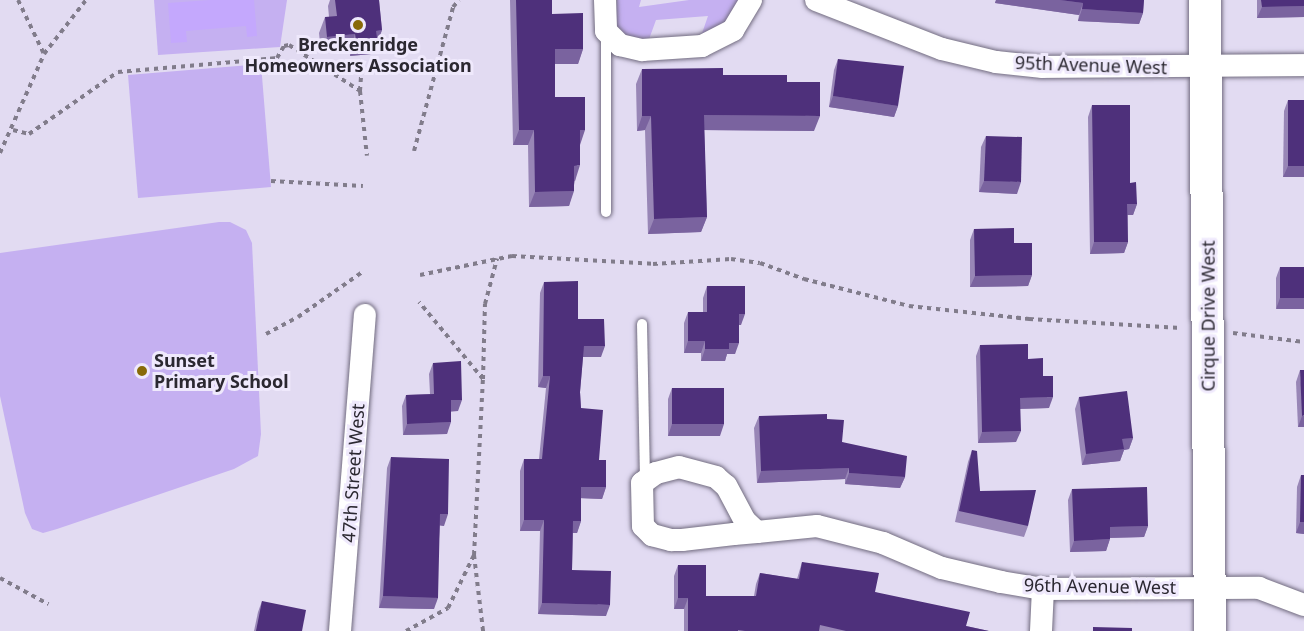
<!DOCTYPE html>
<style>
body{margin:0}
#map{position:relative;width:1304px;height:631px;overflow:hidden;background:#e2dbf2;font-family:"Noto Sans",sans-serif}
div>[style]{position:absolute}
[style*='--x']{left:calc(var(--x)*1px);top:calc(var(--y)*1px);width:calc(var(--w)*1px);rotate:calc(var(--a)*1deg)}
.green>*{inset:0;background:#c5b0f1}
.water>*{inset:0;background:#c4a8fd}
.path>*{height:4px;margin-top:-2px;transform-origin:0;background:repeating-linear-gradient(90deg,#817c8b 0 4.5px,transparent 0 9px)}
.roads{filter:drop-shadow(0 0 2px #726c80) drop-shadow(0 0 2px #726c80)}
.lane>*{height:10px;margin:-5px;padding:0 5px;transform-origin:5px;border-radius:5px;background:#fff}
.street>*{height:22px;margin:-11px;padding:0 11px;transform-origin:11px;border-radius:11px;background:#fff}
.secondary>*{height:32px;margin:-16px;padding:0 16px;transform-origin:16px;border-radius:16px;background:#fff}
.wall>*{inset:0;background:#9886b6}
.shaded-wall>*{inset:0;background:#7a639f}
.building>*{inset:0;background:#4e307b}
.dots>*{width:16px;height:16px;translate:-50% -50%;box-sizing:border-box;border:3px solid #efe9fc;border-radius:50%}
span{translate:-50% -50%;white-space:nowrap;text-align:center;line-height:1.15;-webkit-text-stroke:6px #efe9fc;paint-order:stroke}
.poi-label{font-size:18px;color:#2b2831;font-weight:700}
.left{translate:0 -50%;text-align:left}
.street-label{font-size:18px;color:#2b2831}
</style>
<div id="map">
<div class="green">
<div style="clip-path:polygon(154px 0,287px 0,280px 47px,158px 55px)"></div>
<div style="clip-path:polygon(617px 0,641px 0,639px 7px,689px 0,740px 0,735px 17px,699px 42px,708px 16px,656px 20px,648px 42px,635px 42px,615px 27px)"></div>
<div style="clip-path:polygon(261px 64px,271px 187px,138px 198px,128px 75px)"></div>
<div style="clip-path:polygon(219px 222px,230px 222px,246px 230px,252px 243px,261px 434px,258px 456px,234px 469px,57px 529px,43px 533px,32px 529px,25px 513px,0 396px,0 253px)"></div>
</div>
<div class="water">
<div style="clip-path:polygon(210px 0,254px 0,257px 36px,247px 37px,246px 26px,186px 31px,187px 42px,171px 43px,168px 3px)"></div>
</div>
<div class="path">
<div style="--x:18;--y:0;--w:60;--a:64.3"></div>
<div style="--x:360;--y:91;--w:32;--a:-86"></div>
<div style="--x:13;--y:130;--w:16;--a:14"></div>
<div style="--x:29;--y:134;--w:108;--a:-34.9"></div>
<div style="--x:118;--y:72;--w:160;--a:-5"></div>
<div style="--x:277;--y:58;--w:14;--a:-60"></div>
<div style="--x:284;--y:46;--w:5;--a:-11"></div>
<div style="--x:289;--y:45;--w:85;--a:32.9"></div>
<div style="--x:360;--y:91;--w:65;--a:83.9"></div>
<div style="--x:414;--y:151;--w:149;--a:-74.8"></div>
<div style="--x:453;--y:7;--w:9;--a:-49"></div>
<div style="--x:0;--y:153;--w:108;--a:-66"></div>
<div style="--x:44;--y:54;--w:68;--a:-52.1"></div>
<div style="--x:271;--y:181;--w:92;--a:3.1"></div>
<div style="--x:420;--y:275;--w:94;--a:-11.7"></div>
<div style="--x:512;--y:256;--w:141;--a:3.2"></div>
<div style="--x:653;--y:264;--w:78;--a:-3.7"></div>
<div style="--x:731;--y:259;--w:29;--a:8"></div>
<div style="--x:760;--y:263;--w:47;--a:20"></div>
<div style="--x:804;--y:279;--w:108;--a:14.4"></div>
<div style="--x:909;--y:306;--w:121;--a:6.2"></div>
<div style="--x:1029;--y:319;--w:152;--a:3.4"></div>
<div style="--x:1233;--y:333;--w:72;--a:7.2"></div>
<div style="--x:266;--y:334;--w:36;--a:-28"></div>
<div style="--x:298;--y:317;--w:80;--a:-34.9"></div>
<div style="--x:483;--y:379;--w:75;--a:-88.5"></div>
<div style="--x:485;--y:304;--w:47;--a:-75.1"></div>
<div style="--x:474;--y:555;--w:77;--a:83.2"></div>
<div style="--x:0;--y:578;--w:55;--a:28.4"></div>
<div style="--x:406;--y:631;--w:48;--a:-28.7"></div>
<div style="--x:448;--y:608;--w:59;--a:-63.9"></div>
<div style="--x:474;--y:555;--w:176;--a:-87.1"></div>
<div style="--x:483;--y:379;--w:100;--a:-129.7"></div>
</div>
<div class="roads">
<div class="lane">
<div style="--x:606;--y:212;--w:178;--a:-90"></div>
<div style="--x:642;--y:324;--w:156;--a:88.9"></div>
</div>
<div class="street">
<div style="--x:605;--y:0;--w:31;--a:88"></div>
<div style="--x:606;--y:31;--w:20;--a:45"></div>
<div style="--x:620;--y:45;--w:23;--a:13"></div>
<div style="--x:642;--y:50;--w:60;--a:-3.8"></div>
<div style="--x:702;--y:46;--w:35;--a:-27"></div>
<div style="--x:733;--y:30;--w:35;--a:-59"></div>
<div style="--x:816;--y:0;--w:135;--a:21.3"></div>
<div style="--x:942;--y:49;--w:56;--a:13.5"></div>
<div style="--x:996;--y:62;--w:47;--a:6.1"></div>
<div style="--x:1043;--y:67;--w:261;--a:-0.4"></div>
<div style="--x:757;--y:532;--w:16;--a:-137"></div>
<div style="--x:745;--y:521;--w:40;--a:-118"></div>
<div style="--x:726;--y:486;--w:13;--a:-138"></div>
<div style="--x:716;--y:477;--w:38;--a:-165"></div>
<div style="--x:679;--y:467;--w:24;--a:165"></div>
<div style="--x:656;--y:473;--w:17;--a:144"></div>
<div style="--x:642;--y:483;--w:43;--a:88.7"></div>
<div style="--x:643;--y:526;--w:13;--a:45"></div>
<div style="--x:652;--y:535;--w:20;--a:15"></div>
<div style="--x:671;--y:540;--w:11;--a:0"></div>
<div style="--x:682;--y:540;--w:52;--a:-6.6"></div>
<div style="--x:734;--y:534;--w:23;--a:-5"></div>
<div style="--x:757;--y:532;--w:60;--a:-5.7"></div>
<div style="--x:817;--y:526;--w:68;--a:14.4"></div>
<div style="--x:883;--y:543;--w:64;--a:23"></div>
<div style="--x:942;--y:568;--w:61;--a:13.3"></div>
<div style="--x:1001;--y:582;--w:43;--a:9.5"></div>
<div style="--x:1043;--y:589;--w:216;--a:-0.3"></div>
<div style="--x:1259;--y:588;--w:48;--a:20.7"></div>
<div style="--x:340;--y:631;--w:317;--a:-85.5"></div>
<div style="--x:1041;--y:631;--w:42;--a:-87.3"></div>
</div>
<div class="secondary">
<div style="--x:1205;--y:0;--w:631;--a:89.55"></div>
</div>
</div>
<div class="wall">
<div style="clip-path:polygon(330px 0,379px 0,382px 30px,376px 46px,374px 46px,371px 54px,350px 56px,350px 50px,321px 53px,319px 33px,325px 17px,329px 17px,328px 6px)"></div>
<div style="clip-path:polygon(510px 0,552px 0,552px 14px,583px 49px,578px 64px,555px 64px,555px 97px,580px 145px,575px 181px,569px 206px,529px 207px,528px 145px,513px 145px)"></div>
<div style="clip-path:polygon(996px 0,1144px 0,1143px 13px,1139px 24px,1078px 21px,1079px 15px,995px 3px)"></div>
<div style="clip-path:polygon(1257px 0,1304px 0,1304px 17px,1257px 18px)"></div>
<div style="clip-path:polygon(838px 59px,898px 106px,894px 117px,829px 107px,834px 70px)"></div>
<div style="clip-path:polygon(642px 69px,723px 75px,787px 82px,814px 131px,704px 130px,707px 217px,701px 232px,648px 234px,645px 130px,637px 131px,636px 84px)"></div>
<div style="clip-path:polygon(1288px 100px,1304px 100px,1304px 177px,1283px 177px,1284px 111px)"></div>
<div style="clip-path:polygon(1092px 105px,1137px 204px,1133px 215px,1128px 215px,1128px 242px,1124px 253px,1090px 254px,1088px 117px)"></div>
<div style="clip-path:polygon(986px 136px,1017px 194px,979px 192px,981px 147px)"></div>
<div style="clip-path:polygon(974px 229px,1014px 243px,1032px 275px,1028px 286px,970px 287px,970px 240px)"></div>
<div style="clip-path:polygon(1280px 267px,1304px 267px,1276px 309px,1276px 278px)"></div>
<div style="clip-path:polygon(544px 282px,578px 319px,601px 357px,583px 357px,580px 392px,581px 408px,599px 460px,606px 487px,602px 499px,581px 498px,581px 521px,577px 533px,573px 533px,572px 570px,606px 616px,538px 614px,540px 531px,520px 531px,520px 471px,524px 459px,539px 459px,546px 388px,538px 387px,540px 293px)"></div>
<div style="clip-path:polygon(707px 286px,741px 325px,739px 325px,735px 354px,727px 354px,725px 361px,701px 361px,701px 353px,684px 353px,684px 323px,688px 312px,703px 312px,703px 298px)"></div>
<div style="clip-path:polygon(980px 345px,1028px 359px,1043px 376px,1049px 408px,1020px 409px,1016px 442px,978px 443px,976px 356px)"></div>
<div style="clip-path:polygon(433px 363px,458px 411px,451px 411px,447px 434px,403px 435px,402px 406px,406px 395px,430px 394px,429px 374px)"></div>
<div style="clip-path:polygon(1300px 370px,1304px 427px,1298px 427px,1296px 382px)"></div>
<div style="clip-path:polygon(672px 388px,720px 436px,668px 436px,668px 399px)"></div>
<div style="clip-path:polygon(1079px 397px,1133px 438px,1129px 449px,1124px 450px,1120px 461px,1082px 465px,1075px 409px)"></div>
<div style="clip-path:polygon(759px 416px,827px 419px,842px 442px,905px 477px,900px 488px,845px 484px,845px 479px,757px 483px,754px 428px)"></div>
<div style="clip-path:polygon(972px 450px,980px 491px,1028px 526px,1024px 537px,955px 522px,968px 462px)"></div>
<div style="clip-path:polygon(391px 457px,444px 526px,440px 525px,434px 609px,379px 608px,387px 468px)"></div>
<div style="clip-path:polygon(1301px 475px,1304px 534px,1296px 533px,1297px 487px)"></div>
<div style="clip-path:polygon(1072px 489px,1148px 526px,1144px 537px,1110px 538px,1106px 551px,1070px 552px,1068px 500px)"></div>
<div style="clip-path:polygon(802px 562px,875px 592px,966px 626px,989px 631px,684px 631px,684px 609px,674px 609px,674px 576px,678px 565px,706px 596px,754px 596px,756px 584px,760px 573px,797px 579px)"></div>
<div style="clip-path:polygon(262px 601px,302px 631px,254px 631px,258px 612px)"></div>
</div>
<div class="shaded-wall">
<div style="clip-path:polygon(996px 0,1060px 0,1083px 3px,1079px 15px,995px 3px)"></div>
<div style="clip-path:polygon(1304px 6px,1304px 17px,1257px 18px,1262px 7px)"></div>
<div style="clip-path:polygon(1082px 9px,1143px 13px,1139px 24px,1078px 21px)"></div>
<div style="clip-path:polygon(382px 30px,376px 46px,374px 46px,371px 54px,350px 56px,356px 40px,376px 31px)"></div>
<div style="clip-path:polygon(355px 34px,350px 50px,321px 53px,327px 37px)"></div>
<div style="clip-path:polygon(555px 49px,583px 49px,578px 64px,550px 64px)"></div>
<div style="clip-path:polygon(833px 96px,898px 106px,894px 117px,829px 107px)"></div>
<div style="clip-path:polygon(704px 115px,820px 116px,814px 131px,698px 130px)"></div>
<div style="clip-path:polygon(642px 116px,651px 116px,645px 130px,637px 131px)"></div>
<div style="clip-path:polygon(519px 130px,534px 130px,528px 145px,513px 145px)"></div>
<div style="clip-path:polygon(580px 130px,585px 130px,580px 145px)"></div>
<div style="clip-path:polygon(580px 165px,575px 181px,569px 181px,574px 166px)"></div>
<div style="clip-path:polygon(1288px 166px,1304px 166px,1304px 177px,1283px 177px)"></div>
<div style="clip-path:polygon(984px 181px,1021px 182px,1017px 194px,979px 192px)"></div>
<div style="clip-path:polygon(574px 191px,569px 206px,529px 207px,535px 192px)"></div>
<div style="clip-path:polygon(1127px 204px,1137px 204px,1133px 215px,1123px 215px)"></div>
<div style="clip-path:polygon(707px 217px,701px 232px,648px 234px,654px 219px)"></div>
<div style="clip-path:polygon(1094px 242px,1128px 242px,1124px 253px,1090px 254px)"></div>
<div style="clip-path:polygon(1032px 275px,1028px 286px,970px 287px,975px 276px)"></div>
<div style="clip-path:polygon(1280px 298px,1304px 298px,1304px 309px,1276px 309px)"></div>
<div style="clip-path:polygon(739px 314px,745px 314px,741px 325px,735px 325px)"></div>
<div style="clip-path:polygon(688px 341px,705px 341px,701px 353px,684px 353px)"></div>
<div style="clip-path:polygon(729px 343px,739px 343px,735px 354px,727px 354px,725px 361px,701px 361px,705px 349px)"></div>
<div style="clip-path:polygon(584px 346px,605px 346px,601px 357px,580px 357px)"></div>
<div style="clip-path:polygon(543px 376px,550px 376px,546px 388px,538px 387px)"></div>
<div style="clip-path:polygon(1053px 397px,1049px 408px,1015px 409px,1020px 398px)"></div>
<div style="clip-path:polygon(451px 400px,462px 400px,458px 411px,447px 412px)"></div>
<div style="clip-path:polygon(1304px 415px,1304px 427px,1298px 427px,1302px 416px)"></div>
<div style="clip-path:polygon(451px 422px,447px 434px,403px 435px,407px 424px)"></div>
<div style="clip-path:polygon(672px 424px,724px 424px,720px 436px,668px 436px)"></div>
<div style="clip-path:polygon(1021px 431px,1016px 442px,978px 443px,982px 432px)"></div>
<div style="clip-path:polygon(1133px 438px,1129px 449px,1124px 450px,1120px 461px,1082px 465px,1086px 454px,1122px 439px)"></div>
<div style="clip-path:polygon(849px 468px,845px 479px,757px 483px,761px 471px)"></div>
<div style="clip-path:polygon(849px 473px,905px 477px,900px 488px,845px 484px)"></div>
<div style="clip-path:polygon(581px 487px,606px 487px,602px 499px,577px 498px)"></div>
<div style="clip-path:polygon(440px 514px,448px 514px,444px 526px,436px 525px)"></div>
<div style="clip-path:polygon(524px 520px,544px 520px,540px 531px,520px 531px)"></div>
<div style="clip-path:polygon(573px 521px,581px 521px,577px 533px,569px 533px)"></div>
<div style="clip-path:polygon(1300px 522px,1304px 522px,1304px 534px,1296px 533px)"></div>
<div style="clip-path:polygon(1148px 526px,1144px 537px,1106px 538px,1110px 527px)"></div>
<div style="clip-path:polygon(1110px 539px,1106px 551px,1070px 552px,1074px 541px)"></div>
<div style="clip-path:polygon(383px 596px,438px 598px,434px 609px,379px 608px)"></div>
<div style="clip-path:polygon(678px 598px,688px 598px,684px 609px,674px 609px)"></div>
<div style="clip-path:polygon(542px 603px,610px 605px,606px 616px,538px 614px)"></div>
</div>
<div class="building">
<div style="clip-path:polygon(335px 0,379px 0,382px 30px,376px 31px,377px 38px,356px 40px,355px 34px,327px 37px,325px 17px,337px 16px)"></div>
<div style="clip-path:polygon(516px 0,552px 0,552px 14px,583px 13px,583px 49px,555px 49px,555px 97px,585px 97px,585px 130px,580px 130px,580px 165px,574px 166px,574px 191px,535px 192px,534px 130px,519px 130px)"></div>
<div style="clip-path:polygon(1060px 0,1144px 0,1143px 13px,1082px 9px,1083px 3px)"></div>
<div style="clip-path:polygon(1261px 0,1304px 0,1304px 6px,1262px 7px)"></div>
<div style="clip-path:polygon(838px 59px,904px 66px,898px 106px,833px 96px)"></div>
<div style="clip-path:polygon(723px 68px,723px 75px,787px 75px,787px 82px,820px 82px,820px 116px,704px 115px,707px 217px,654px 219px,651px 116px,642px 116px,642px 69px)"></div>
<div style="clip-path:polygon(1288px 100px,1304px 100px,1304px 166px,1288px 166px)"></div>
<div style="clip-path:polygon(1092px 105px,1130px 105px,1130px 183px,1136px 182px,1137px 204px,1127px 204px,1128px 242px,1094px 242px)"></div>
<div style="clip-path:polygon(986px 136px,1022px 137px,1021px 182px,984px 181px)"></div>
<div style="clip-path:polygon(1014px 228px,1014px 243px,1032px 243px,1032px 275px,975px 276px,974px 229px)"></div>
<div style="clip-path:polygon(1280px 267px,1304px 267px,1304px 298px,1280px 298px)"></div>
<div style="clip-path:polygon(578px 281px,578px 319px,604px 319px,605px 346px,584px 346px,580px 392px,581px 408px,603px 410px,599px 460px,606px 460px,606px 487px,581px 487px,581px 521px,573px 521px,572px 570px,611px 571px,610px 605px,542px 603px,544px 520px,524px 520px,524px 459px,542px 459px,550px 376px,543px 376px,544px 282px)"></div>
<div style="clip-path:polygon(707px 286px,745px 286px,745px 314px,739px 314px,739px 343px,729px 343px,729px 349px,705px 349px,705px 341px,688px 341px,688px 312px,707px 312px)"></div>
<div style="clip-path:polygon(1028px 344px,1028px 359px,1043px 358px,1043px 376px,1053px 376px,1053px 397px,1020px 398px,1021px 431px,982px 432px,980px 345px)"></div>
<div style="clip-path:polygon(461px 361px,462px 400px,451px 400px,451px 422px,407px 424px,406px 395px,434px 394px,433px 363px)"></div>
<div style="clip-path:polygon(1300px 370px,1304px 370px,1304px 415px,1302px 416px)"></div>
<div style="clip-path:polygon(672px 388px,724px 388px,724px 424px,672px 424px)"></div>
<div style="clip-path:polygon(1127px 391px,1133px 438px,1122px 439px,1124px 449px,1086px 454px,1079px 397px)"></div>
<div style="clip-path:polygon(827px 414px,827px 419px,844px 420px,842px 442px,907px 456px,905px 477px,849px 473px,849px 468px,761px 471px,759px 416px)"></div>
<div style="clip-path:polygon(972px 450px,977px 451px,980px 491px,1036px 490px,1028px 526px,959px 511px)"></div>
<div style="clip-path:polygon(391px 457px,449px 459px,448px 514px,440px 514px,438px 598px,383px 596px)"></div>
<div style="clip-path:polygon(1301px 475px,1304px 475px,1304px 522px,1300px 522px)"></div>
<div style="clip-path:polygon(1147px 487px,1148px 526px,1110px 527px,1110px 539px,1074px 541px,1072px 489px)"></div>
<div style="clip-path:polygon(802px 562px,879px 573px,875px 592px,970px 612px,966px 626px,989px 631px,846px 631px,820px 625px,819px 631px,745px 631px,738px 630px,738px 631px,688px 631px,688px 598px,678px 598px,678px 565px,706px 565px,706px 596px,756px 596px,760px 573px,799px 579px)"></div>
<div style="clip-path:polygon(262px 601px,306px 610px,302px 631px,256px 631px)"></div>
<div style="clip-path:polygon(1093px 627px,1132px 628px,1132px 631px,1093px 631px)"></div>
</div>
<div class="dots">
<div style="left:358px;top:25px;background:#886a08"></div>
<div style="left:142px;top:371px;background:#886a08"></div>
</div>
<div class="poi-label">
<span style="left:358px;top:55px">Breckenridge<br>Homeowners Association</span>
<span class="left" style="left:154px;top:371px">Sunset<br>Primary School</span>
</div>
<div class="street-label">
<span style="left:1091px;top:65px;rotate:2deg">95th Avenue West</span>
<span style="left:1208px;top:316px;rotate:-90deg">Cirque Drive West</span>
<span style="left:353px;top:473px;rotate:-86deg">47th Street West</span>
<span style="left:1100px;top:586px;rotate:1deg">96th Avenue West</span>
</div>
</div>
